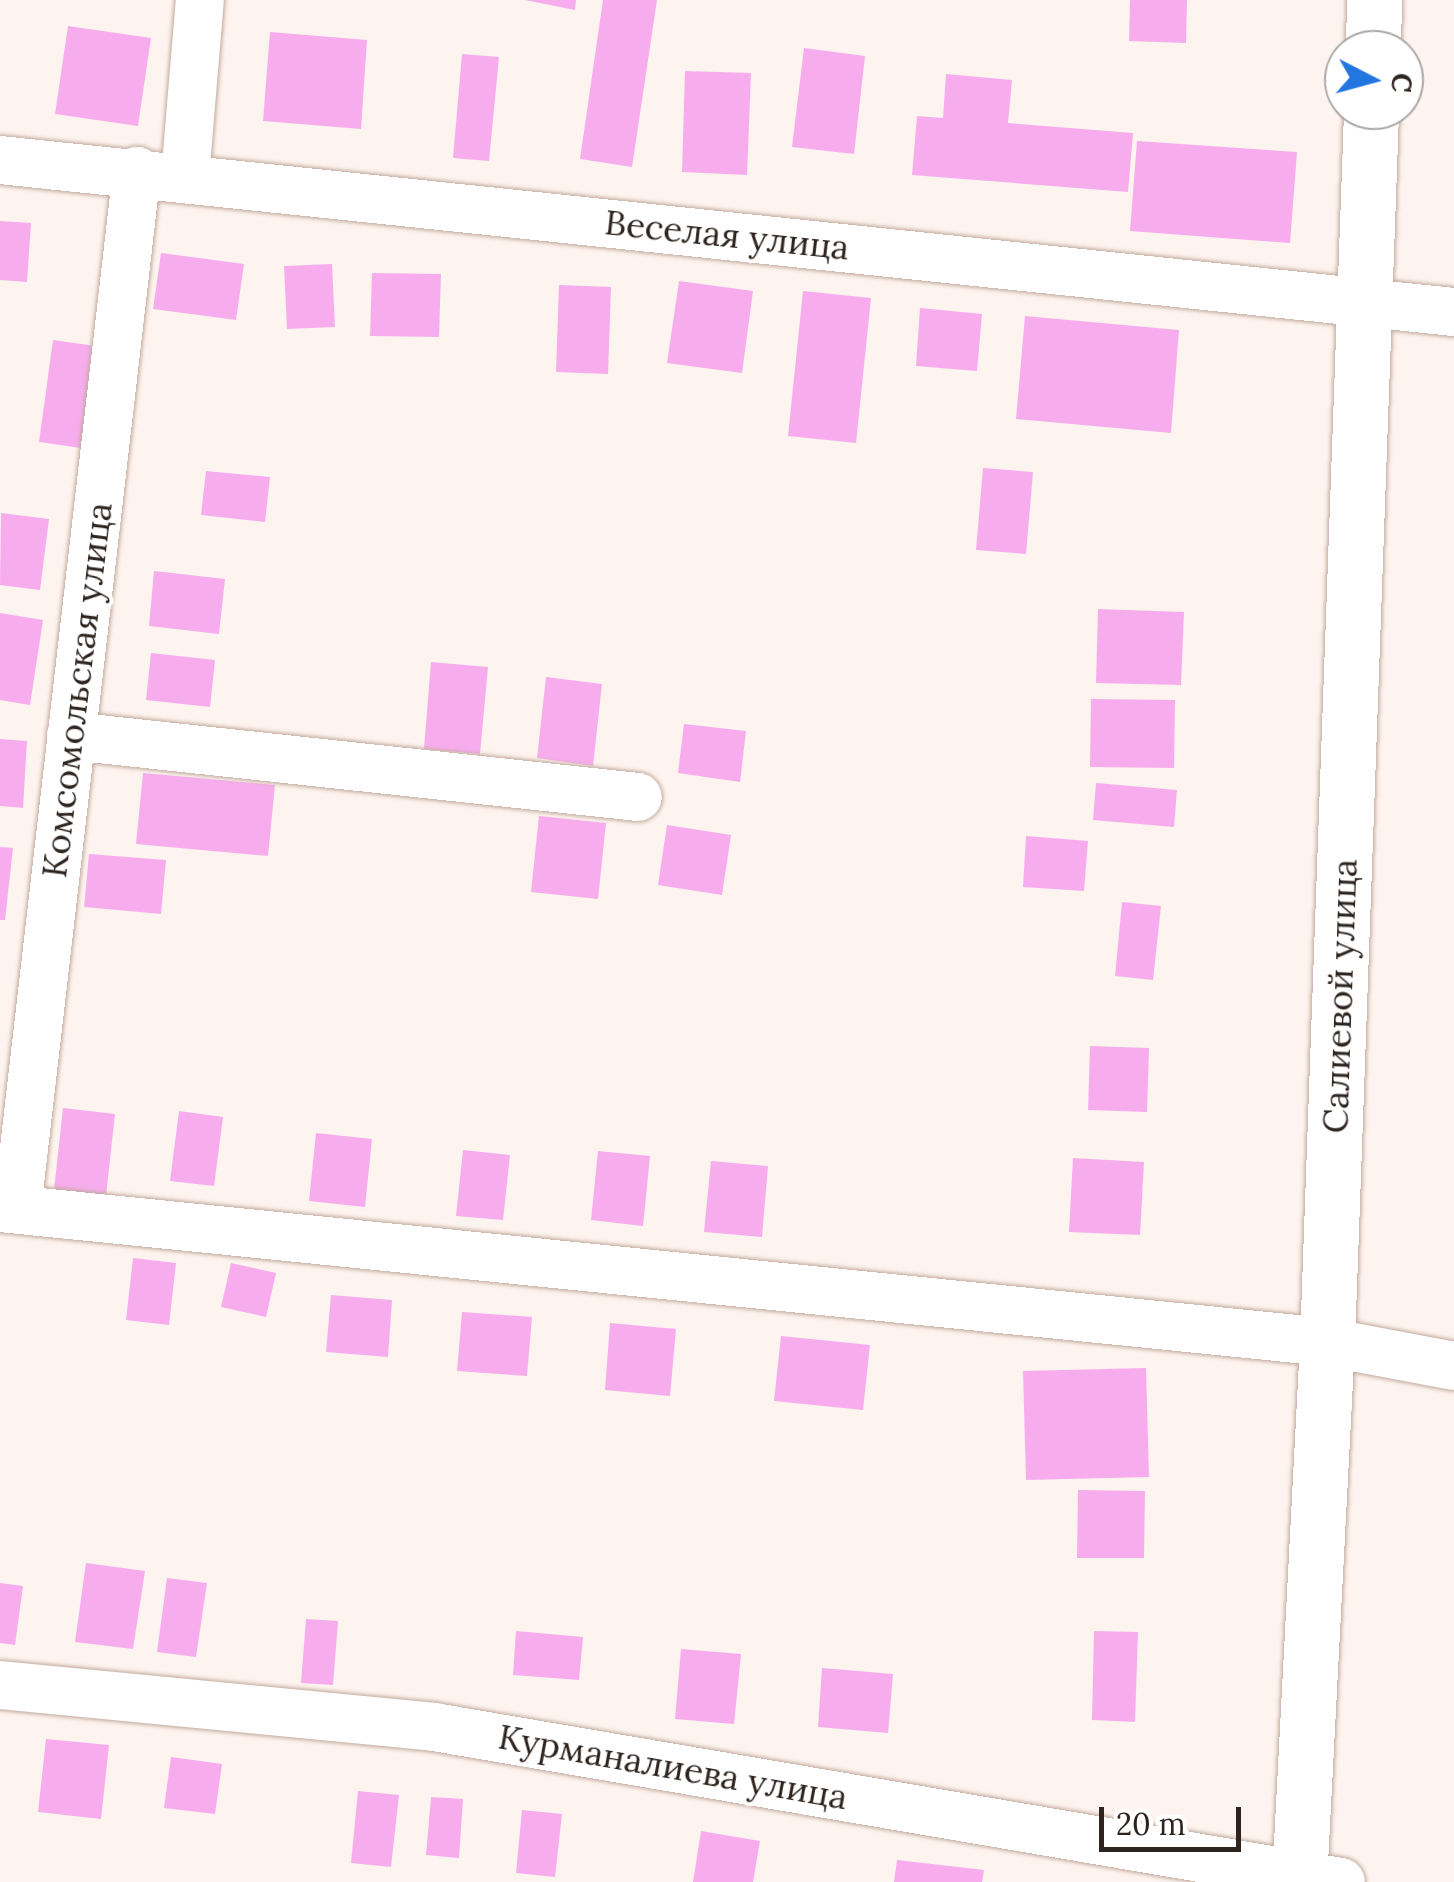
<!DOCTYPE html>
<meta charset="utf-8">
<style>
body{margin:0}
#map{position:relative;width:1454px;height:1882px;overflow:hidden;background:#fef4ef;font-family:Lora,serif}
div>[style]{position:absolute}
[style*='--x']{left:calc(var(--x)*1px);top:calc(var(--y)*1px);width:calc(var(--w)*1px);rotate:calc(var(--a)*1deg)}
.building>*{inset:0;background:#f7aded}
.roads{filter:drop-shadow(0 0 2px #c1aa9d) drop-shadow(0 0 2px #c1aa9d)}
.minor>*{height:48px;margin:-24px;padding:0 24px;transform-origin:24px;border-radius:24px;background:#fff}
.secondary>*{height:55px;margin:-27.5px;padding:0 27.5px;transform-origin:27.5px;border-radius:27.5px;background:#fff}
span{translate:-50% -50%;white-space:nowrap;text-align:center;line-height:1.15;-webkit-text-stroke:8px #fff;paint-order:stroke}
.street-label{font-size:35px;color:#2d241f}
.north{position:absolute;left:1324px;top:30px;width:100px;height:100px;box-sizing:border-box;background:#fff;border:2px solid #aba7a5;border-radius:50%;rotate:96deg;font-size:28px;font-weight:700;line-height:40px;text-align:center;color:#2d241f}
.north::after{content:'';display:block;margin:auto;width:35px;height:45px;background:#2376e0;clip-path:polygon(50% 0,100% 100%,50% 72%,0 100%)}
.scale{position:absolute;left:1099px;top:1807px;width:142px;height:45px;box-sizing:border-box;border:5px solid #2d241f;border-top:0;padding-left:12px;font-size:30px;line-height:35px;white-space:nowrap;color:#2d241f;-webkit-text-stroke:8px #fff;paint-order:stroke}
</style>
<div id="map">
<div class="building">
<div style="clip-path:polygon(525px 0,576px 0,575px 10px)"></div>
<div style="clip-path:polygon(603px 0,657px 0,632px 167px,580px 159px)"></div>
<div style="clip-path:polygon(1130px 0,1187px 0,1186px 43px,1129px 41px)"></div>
<div style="clip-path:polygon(68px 26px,151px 38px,138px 126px,55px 114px)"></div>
<div style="clip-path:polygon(270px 32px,367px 40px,361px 129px,263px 121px)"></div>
<div style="clip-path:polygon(804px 48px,865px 56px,854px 154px,792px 147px)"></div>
<div style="clip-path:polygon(462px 54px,499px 57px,489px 161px,453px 158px)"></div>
<div style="clip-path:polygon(685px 71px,751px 73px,747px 175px,682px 172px)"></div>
<div style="clip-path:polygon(946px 74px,1012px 80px,1008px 123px,1133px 133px,1128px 192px,912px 175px,917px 116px,943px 118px)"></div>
<div style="clip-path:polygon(1137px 141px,1297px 152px,1290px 243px,1130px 231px)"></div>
<div style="clip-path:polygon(0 221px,31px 223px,27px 282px,0 280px)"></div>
<div style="clip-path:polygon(161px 253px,244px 264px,236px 320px,153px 309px)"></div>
<div style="clip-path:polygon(332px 264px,335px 327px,287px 329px,284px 266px)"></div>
<div style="clip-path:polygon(372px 273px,441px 274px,439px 337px,370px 336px)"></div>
<div style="clip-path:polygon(679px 281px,753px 291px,742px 373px,667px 363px)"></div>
<div style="clip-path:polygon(559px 285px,611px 287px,608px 374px,556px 372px)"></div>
<div style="clip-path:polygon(803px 291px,871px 298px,856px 443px,788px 436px)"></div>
<div style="clip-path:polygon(920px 308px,982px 314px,977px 371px,916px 366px)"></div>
<div style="clip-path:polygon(1025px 316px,1179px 330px,1171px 433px,1016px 419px)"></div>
<div style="clip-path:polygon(53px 340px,96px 346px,81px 448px,39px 442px)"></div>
<div style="clip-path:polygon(983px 468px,1033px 472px,1026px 554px,976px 550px)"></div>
<div style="clip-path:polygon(206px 471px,270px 477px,265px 522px,201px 515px)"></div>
<div style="clip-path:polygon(1px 513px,49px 519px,40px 590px,0 585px)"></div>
<div style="clip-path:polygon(154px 571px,225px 579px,219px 634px,149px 626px)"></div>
<div style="clip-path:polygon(1098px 609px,1184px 612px,1181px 685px,1096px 683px)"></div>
<div style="clip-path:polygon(0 613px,43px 620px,30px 705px,0 700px)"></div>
<div style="clip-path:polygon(151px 653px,215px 660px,210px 707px,146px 700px)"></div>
<div style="clip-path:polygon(431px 662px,488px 667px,480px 754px,424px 749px)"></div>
<div style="clip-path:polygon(546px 677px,602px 684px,593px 766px,537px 758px)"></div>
<div style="clip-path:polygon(1091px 699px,1175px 700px,1174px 768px,1090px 767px)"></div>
<div style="clip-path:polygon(684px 724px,746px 731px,740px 782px,678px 773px)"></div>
<div style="clip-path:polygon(0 739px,27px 741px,23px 808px,0 806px)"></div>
<div style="clip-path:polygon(143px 773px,275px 785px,268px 856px,136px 844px)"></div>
<div style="clip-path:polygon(1096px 783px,1177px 790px,1174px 827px,1093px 820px)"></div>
<div style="clip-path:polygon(539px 816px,606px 823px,598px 899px,531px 892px)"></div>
<div style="clip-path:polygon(667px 825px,731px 835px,722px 895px,658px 885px)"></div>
<div style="clip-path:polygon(1026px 836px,1088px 841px,1084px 891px,1023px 887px)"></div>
<div style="clip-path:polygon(0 847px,13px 848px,5px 920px,0 920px)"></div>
<div style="clip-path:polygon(89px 854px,166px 860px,161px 914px,84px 907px)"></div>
<div style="clip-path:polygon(1122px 902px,1161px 906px,1153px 980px,1115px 976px)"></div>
<div style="clip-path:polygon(1090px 1046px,1149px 1048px,1147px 1112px,1088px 1110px)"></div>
<div style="clip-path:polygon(63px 1108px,115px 1114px,106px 1196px,54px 1190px)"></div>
<div style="clip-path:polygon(179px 1111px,223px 1117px,214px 1186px,170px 1181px)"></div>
<div style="clip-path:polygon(316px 1133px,372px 1139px,365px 1207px,309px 1201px)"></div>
<div style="clip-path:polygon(463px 1150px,510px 1155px,503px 1220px,456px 1216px)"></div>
<div style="clip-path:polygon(598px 1151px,650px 1156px,643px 1226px,591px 1220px)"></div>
<div style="clip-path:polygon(1073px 1158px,1144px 1162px,1140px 1235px,1069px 1232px)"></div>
<div style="clip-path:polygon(711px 1161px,768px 1166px,762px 1237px,704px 1232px)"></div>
<div style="clip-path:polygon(133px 1258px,176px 1263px,169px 1325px,126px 1320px)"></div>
<div style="clip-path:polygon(231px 1263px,276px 1273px,266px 1317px,221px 1307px)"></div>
<div style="clip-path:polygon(331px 1295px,392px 1300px,388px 1357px,326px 1352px)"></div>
<div style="clip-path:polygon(462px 1312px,532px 1317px,527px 1376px,457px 1371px)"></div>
<div style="clip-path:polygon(610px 1323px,676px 1329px,670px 1396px,605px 1390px)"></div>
<div style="clip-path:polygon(781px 1336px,870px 1345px,863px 1410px,774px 1401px)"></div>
<div style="clip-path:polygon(1146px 1368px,1149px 1477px,1026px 1480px,1023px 1371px)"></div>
<div style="clip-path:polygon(1078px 1490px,1145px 1491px,1144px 1558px,1077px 1558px)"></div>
<div style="clip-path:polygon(86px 1563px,145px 1571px,133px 1649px,75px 1642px)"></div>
<div style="clip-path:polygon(167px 1578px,207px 1583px,196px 1657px,157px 1652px)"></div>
<div style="clip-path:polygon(0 1583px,23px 1586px,15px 1645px,0 1643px)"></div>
<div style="clip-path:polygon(306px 1619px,338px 1621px,333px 1685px,301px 1683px)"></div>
<div style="clip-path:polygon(516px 1631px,583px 1637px,579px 1680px,513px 1675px)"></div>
<div style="clip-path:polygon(1094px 1631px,1138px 1632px,1135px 1722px,1092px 1720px)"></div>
<div style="clip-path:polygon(681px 1649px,741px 1654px,734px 1724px,675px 1719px)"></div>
<div style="clip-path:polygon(822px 1668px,893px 1674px,888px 1733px,818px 1727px)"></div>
<div style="clip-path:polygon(46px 1739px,109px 1745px,101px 1819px,38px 1812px)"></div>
<div style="clip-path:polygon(171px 1757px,222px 1764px,215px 1814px,164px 1808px)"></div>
<div style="clip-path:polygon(358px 1791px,399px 1795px,391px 1867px,351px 1863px)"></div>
<div style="clip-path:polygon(431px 1797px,463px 1799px,459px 1858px,426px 1855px)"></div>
<div style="clip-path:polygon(522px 1810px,562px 1814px,555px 1877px,516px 1873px)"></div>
<div style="clip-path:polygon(701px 1831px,760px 1841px,753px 1882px,693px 1882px)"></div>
<div style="clip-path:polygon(897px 1860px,984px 1870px,982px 1882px,894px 1882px)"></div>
</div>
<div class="roads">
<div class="minor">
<div style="--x:0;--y:160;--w:1462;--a:5.97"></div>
<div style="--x:185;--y:177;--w:178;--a:-85.2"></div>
<div style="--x:71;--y:736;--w:570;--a:6.14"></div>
<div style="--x:0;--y:1208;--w:1334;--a:5.77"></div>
<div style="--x:1327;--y:1342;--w:129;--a:10.7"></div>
<div style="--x:17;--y:1209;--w:1045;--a:-83.41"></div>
<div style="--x:0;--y:1685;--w:436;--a:5.5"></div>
<div style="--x:434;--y:1727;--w:920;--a:9.7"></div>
</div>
<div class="secondary">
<div style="--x:1373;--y:50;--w:50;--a:-88.9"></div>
<div style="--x:1299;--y:1882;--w:541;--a:-87.03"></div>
<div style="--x:1327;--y:1342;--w:1233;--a:-87.95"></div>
</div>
</div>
<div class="street-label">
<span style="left:727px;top:235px;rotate:6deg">Веселая улица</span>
<span style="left:77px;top:690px;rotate:-83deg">Комсомольская улица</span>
<span style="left:1340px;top:996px;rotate:-88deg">Салиевой улица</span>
<span style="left:673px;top:1767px;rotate:10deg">Курманалиева улица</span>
</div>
<div class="north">С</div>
<div class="scale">20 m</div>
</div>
